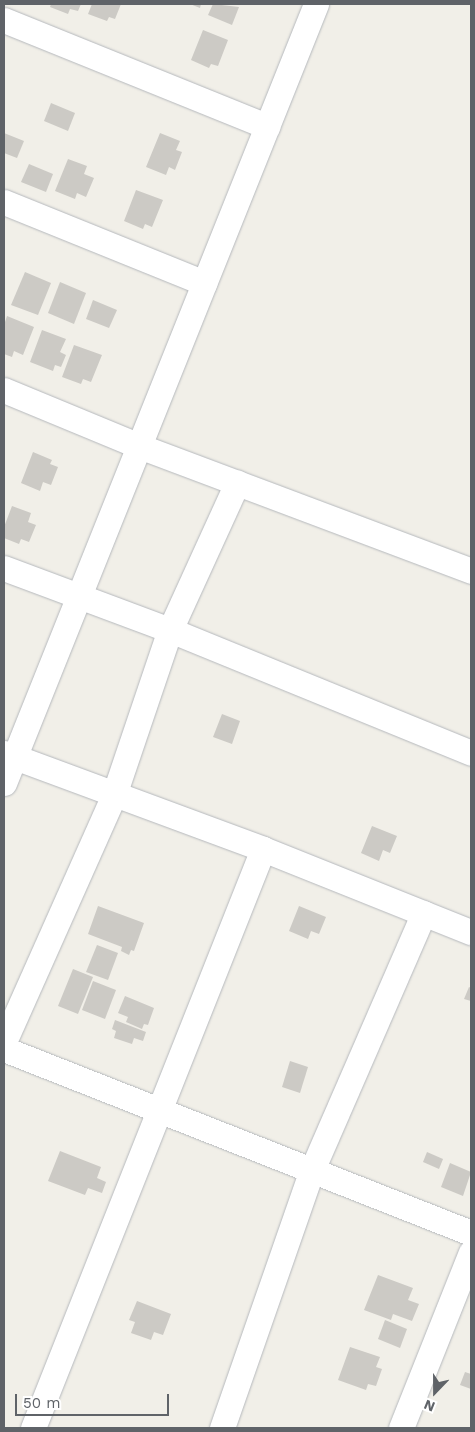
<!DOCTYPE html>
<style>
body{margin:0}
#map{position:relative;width:475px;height:1432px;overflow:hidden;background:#f1efe8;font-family:"Work Sans",sans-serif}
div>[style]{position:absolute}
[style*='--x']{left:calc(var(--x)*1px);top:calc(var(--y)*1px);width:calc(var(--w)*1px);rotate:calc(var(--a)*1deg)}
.building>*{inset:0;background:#cccac5}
.roads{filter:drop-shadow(0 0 1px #b5b8bc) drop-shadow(0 0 1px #b5b8bc)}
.minor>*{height:25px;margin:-12.5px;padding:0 12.5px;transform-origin:12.5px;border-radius:12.5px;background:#fff}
span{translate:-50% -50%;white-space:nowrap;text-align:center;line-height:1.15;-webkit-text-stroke:4px #fff;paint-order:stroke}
.frame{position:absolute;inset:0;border:5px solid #5f6368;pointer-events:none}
.north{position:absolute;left:410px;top:1367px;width:50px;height:50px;-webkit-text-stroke:4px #fff;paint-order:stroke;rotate:202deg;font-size:14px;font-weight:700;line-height:20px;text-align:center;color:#5f6368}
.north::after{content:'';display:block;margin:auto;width:18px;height:22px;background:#5f6368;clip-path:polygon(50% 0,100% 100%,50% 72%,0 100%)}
.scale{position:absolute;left:15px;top:1394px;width:154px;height:22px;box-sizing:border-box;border:2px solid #5f6368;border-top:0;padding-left:6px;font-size:15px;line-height:18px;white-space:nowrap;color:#5f6368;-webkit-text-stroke:4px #fff;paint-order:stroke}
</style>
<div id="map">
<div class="building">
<div style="clip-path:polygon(51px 4px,81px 4px,78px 11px,70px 9px,68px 14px,50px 7px)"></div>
<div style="clip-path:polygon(92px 4px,121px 4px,115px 19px,109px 17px,107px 21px,88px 14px)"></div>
<div style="clip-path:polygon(190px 4px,201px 4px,200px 8px)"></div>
<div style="clip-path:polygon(213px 4px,239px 7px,232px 25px,208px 15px)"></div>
<div style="clip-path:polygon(203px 30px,228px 40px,218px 66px,211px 64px,209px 68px,191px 60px)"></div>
<div style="clip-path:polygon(51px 103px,75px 113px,68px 131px,44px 121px)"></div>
<div style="clip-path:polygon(4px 133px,24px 141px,17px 158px,4px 153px)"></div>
<div style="clip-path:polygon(160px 133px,180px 141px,176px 150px,182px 152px,175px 170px,169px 167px,166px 175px,146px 167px)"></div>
<div style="clip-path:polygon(68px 159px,87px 166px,84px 174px,94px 178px,86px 197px,77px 193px,75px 199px,55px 191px)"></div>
<div style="clip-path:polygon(29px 164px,53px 174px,46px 192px,21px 182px)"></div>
<div style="clip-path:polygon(136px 190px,163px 200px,152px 227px,145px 224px,143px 229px,124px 221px)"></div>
<div style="clip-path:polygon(25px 272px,51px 283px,38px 315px,11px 305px)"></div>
<div style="clip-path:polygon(60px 282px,86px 293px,74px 324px,48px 313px)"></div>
<div style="clip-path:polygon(93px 300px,117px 310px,109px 328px,86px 319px)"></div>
<div style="clip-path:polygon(7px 316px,34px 327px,23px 355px,14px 351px,12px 357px,4px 354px,4px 325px)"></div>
<div style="clip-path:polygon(42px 330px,66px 339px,60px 352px,66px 355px,61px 367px,55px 365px,53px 371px,30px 362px)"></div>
<div style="clip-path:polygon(74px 345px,102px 355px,91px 382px,83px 379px,81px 384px,62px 377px)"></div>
<div style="clip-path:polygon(33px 452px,52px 460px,50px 464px,58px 467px,51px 485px,43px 482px,40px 491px,21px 483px)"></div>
<div style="clip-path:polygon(12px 506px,31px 513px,28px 522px,36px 525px,29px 542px,21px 539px,19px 544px,4px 538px,4px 527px)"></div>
<div style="clip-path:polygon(222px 714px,240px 721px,232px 744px,213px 737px)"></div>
<div style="clip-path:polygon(372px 826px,397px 836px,390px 853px,383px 850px,379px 861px,361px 853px)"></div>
<div style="clip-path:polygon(98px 906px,144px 923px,134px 951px,131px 950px,129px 955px,121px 951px,122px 947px,88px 934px)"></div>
<div style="clip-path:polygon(299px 906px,326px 917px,319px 934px,311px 931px,308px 939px,289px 931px)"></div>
<div style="clip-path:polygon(97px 945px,118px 953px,108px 980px,86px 972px)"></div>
<div style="clip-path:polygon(73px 969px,93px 977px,78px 1014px,58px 1006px)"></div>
<div style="clip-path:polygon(93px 981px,116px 990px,105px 1019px,82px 1010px)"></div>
<div style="clip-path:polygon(469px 987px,471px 988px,471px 1001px,464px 999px)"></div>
<div style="clip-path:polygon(125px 996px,154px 1008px,148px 1025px,144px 1024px,142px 1029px,126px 1022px,128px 1017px,118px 1013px)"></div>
<div style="clip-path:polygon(115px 1020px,146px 1032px,143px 1041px,134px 1038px,132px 1044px,114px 1038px,116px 1031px,112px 1029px)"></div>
<div style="clip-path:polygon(290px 1061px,308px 1067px,300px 1093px,282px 1087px)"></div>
<div style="clip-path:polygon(60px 1151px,101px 1167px,97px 1178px,106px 1182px,102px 1193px,88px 1188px,85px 1195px,48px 1181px)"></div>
<div style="clip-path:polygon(427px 1152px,443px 1159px,439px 1169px,423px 1162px)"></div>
<div style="clip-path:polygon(450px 1163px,471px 1172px,463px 1196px,441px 1187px)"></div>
<div style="clip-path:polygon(378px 1275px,413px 1288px,408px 1300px,419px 1304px,412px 1321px,393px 1314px,391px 1320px,364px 1310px)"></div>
<div style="clip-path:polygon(137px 1301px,171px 1314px,163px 1335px,154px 1332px,151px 1340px,131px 1333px,135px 1322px,129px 1320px)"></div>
<div style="clip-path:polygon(385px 1320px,407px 1329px,400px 1348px,378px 1339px)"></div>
<div style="clip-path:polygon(350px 1347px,380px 1357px,376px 1367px,382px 1369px,376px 1386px,368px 1384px,366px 1390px,338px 1380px)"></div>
<div style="clip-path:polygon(465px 1372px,471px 1374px,471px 1389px,460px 1385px)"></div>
</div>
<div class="roads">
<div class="minor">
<div style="--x:4;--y:20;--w:284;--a:22"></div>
<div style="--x:4;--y:202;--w:216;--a:22"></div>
<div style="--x:4;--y:390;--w:146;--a:22.5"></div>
<div style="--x:139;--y:446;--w:355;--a:20.6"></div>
<div style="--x:4;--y:568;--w:177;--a:20.5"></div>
<div style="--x:170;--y:630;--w:325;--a:22.2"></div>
<div style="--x:4;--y:753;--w:276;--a:20.3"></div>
<div style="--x:263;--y:849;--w:224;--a:21.8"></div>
<div style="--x:4;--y:783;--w:839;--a:-68.17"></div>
<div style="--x:4;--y:1042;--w:270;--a:-66"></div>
<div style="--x:114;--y:795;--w:174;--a:-71.3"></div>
<div style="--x:170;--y:630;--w:162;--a:-65.5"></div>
<div style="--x:4;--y:1049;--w:502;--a:21.5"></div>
<div style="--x:33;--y:1428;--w:623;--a:-68.34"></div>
<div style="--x:222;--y:1428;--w:273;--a:-70.8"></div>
<div style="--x:312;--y:1170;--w:280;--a:-66.5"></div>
<div style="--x:401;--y:1428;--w:189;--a:-68.3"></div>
</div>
</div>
<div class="frame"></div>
<div class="north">N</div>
<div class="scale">50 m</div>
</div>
